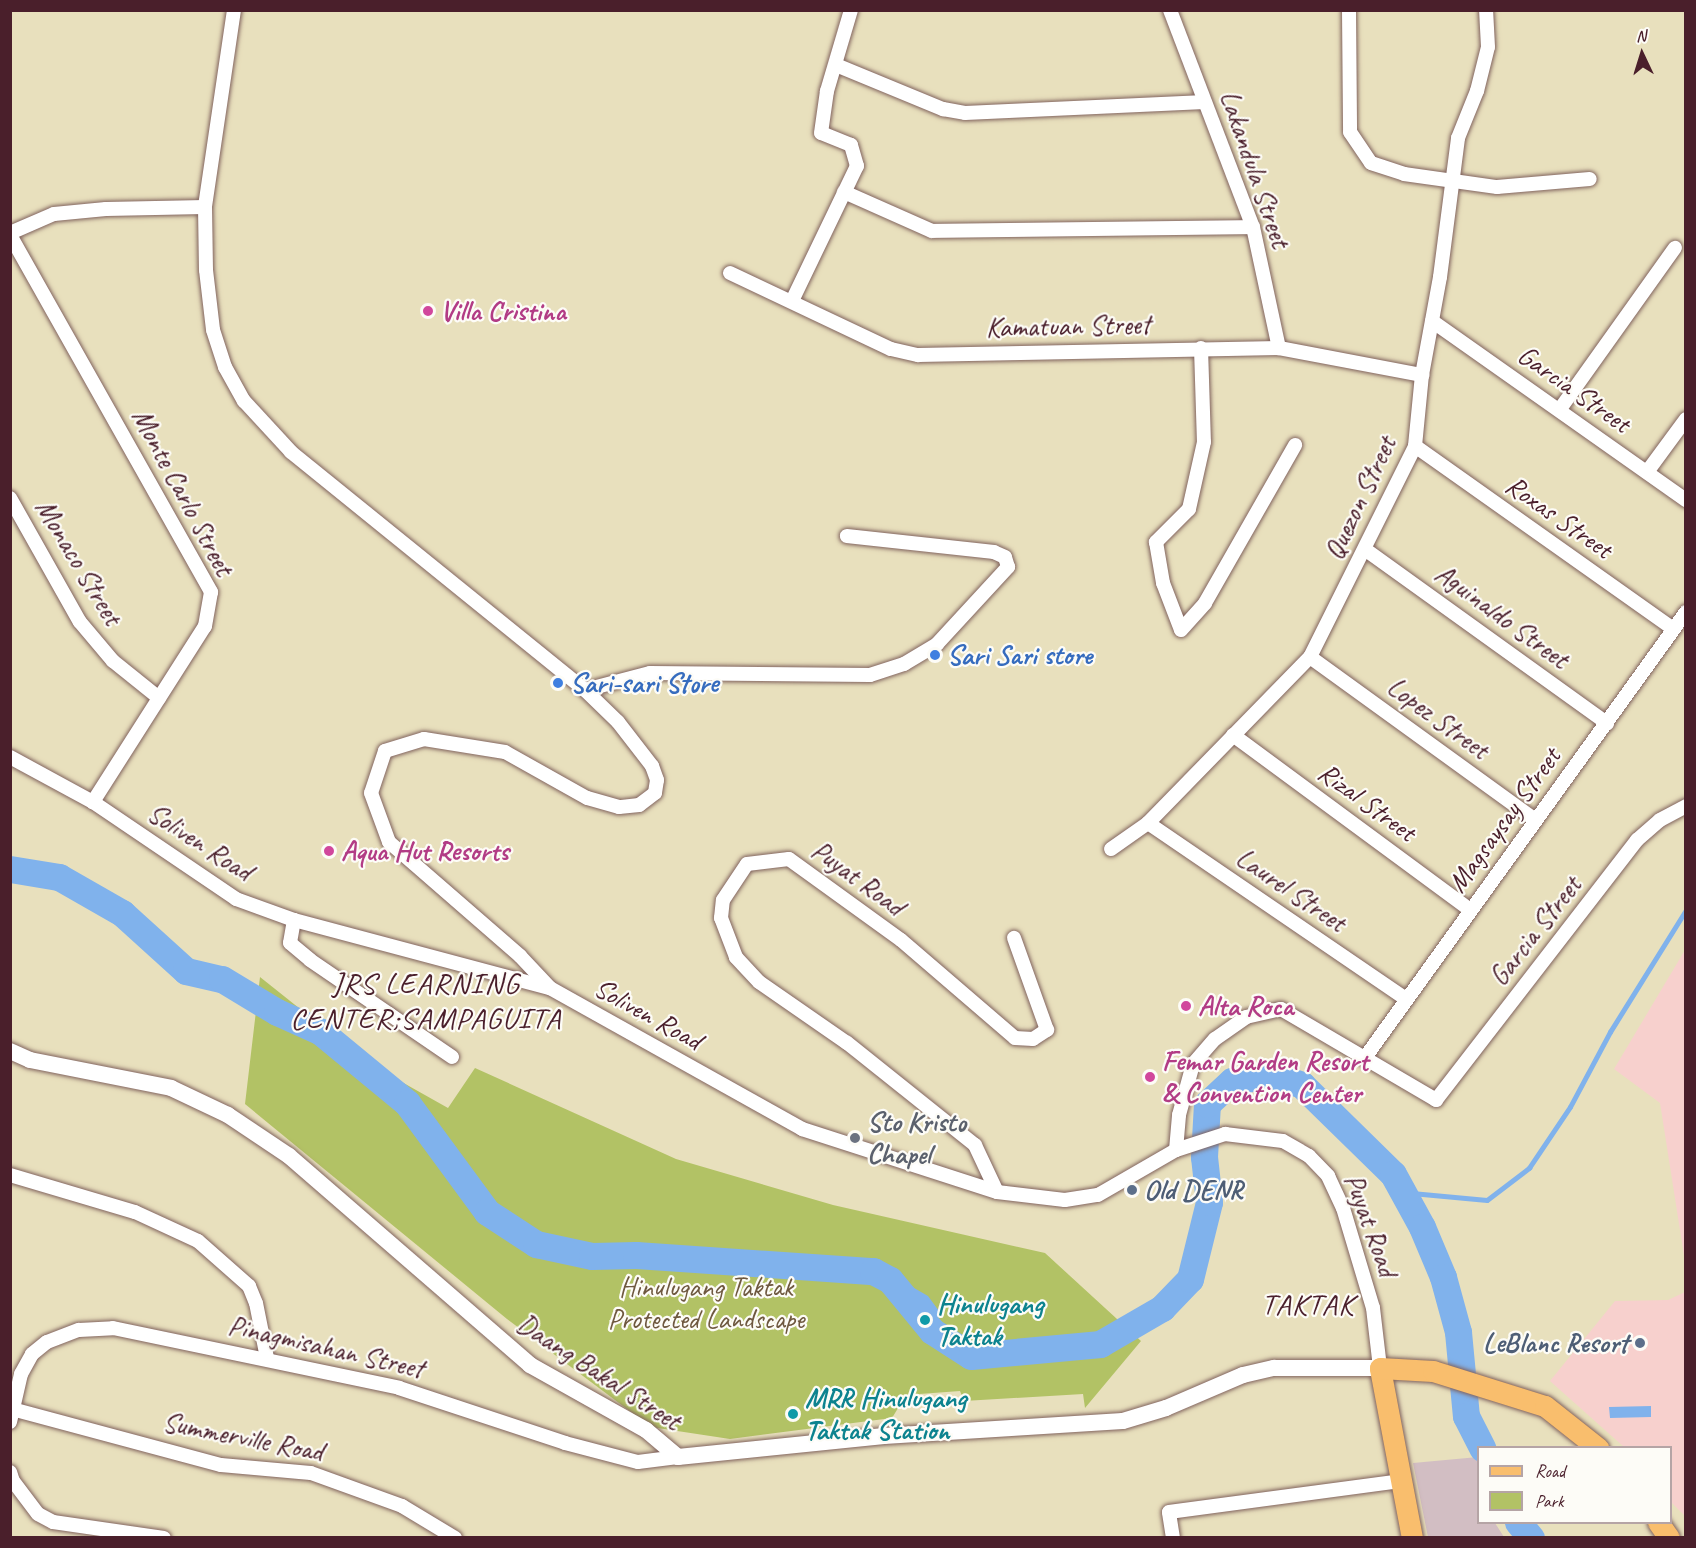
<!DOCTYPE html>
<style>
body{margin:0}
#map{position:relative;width:1696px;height:1548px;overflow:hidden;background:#e8e0bd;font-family:Caveat,sans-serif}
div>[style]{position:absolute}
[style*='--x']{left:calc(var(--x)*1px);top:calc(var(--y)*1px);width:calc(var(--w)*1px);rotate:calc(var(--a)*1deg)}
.built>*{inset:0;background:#f7d0cd}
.industrial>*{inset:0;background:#d2bec3}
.green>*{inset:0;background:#b2c265}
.water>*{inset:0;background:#80b2ec}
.stream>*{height:4.5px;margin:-2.25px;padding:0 2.25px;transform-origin:2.25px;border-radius:2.25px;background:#80b2ec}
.river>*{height:27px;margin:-13.5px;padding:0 13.5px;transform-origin:13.5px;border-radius:13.5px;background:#80b2ec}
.roads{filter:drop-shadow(0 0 2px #81635e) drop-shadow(0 0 2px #81635e)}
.minor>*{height:14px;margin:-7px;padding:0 7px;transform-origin:7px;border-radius:7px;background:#fff}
.tertiary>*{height:16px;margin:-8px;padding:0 8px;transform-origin:8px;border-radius:8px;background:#fff}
.primary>*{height:21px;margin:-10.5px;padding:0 10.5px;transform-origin:10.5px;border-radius:10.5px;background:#f9be6d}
.dots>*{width:16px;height:16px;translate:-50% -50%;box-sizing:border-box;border:3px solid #fdfcf7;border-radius:50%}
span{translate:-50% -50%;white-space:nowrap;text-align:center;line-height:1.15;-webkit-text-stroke:4.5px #fdfcf7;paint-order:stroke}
.street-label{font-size:28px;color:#4a1f2b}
.hotel-label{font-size:28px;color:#b23c85;font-weight:700}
.left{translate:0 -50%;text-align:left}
.shop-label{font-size:28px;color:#366cbe;font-weight:700}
.worship-label{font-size:28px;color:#5b616d;font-weight:700}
.service-label{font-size:28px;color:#4e5e75;font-weight:700}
.right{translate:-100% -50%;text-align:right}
.park-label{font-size:28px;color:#6e583f}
.culture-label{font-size:28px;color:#0d838f;font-weight:700}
.neighbourhood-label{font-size:30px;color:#4a1f2b;letter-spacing:1.5px}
.frame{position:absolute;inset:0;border:12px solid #4a1f2b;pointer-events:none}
.legend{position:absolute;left:1477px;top:1446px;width:195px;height:78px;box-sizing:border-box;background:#fdfcf7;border:2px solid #b5a4a5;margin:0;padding:8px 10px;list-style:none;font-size:18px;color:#4a1f2b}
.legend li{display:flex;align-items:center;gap:12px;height:30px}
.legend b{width:30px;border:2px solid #b5a4a5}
.north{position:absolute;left:1612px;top:24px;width:60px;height:60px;-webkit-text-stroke:4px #fdfcf7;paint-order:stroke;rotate:356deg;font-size:16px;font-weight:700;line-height:24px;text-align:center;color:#4a1f2b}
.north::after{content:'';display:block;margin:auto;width:21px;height:27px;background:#4a1f2b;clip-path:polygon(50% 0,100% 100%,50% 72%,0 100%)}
</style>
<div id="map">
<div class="built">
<div style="clip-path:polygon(1685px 950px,1685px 1262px,1660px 1103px,1614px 1069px)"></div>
<div style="clip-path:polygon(1685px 1292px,1685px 1516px,1671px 1502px,1670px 1448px,1624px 1447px,1550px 1381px,1615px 1301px,1668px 1300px)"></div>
</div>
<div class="industrial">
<div style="clip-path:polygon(1478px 1457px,1478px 1522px,1495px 1523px,1504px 1537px,1428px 1537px,1413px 1463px)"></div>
</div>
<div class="green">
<div style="clip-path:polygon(260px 977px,368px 1063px,448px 1108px,475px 1068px,676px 1159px,833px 1205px,1045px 1253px,1141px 1341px,1085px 1408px,1083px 1394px,964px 1401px,960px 1391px,906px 1395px,892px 1418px,730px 1439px,651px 1427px,507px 1319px,245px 1104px)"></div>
</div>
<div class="water">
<div style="clip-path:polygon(876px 1266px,928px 1296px,939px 1311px,932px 1331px,921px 1337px,887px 1287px,850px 1267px)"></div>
<div style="clip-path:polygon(1651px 1406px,1651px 1417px,1610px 1418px,1609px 1407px)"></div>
</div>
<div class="stream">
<div style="--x:1401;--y:1192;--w:86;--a:5.3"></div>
<div style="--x:1487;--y:1200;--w:53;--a:-37.3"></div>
<div style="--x:1529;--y:1168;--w:73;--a:-56.1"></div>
<div style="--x:1570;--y:1107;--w:85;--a:-61.9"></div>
<div style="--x:1610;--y:1032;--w:144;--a:-58.1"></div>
</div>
<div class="river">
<div style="--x:10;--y:869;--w:50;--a:9.3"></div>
<div style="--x:59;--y:877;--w:73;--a:29.7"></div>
<div style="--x:122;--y:913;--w:86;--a:42.2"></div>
<div style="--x:186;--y:971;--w:37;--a:13"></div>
<div style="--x:222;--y:979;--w:64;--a:31"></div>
<div style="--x:277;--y:1012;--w:48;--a:24.4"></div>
<div style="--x:321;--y:1032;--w:112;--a:39.5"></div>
<div style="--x:407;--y:1103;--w:135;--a:53.7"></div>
<div style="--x:487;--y:1212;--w:59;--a:33.1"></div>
<div style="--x:536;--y:1244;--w:57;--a:12.1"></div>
<div style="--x:592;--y:1256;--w:44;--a:-1.3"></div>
<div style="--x:636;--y:1255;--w:238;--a:3.9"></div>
<div style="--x:873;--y:1271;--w:19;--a:28"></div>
<div style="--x:890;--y:1280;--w:66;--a:50.5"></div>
<div style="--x:932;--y:1331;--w:46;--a:32.7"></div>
<div style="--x:971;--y:1356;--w:130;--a:-5.3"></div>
<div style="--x:1100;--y:1344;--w:72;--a:-30.1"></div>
<div style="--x:1162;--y:1308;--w:40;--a:-46"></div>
<div style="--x:1190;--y:1279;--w:79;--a:-76.1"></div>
<div style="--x:1209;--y:1202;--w:45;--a:-96.3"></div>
<div style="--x:1204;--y:1157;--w:53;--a:-86.8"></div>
<div style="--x:1207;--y:1104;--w:34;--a:-43"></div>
<div style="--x:1232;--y:1081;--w:41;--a:-8.3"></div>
<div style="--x:1273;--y:1075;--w:31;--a:19"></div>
<div style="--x:1302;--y:1085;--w:127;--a:44.4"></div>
<div style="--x:1393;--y:1174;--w:60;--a:61.3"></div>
<div style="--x:1422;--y:1227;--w:54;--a:67.2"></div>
<div style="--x:1443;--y:1277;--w:57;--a:74.7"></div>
<div style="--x:1458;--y:1332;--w:84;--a:84.6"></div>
<div style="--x:1466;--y:1416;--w:36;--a:63"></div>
<div style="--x:1518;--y:1522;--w:21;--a:51"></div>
</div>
<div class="roads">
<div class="minor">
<div style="--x:234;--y:10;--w:199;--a:98.4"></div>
<div style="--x:205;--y:207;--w:63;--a:89.1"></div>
<div style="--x:206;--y:270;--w:60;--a:83.3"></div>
<div style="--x:213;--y:330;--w:39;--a:72"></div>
<div style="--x:225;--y:367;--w:39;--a:61"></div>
<div style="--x:244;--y:401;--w:69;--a:47.3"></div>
<div style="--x:291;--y:452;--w:378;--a:39"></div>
<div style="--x:585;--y:690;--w:46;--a:44.1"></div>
<div style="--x:618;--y:722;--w:56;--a:52.3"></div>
<div style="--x:652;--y:766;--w:15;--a:70"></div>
<div style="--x:657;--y:780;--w:13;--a:99"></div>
<div style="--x:655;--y:793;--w:20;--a:143"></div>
<div style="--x:639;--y:805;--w:20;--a:174"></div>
<div style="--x:619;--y:807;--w:33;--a:-164"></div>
<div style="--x:587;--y:798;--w:94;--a:-150.7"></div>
<div style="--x:505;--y:752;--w:82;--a:-170.9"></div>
<div style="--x:424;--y:739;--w:41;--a:162.9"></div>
<div style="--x:385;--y:751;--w:44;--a:108.4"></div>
<div style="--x:371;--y:793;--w:52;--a:69.8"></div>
<div style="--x:389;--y:842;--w:174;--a:41"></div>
<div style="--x:520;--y:956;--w:44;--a:46.8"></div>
<div style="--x:1170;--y:10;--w:232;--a:69.1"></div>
<div style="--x:1253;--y:227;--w:124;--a:77.9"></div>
<div style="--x:1349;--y:10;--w:122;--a:89.5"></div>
<div style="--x:1350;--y:132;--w:37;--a:56"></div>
<div style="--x:1371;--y:163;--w:35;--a:18"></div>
<div style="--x:1404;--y:174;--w:94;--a:8"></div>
<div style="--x:1497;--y:187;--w:93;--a:-4.9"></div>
<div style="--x:836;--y:65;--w:116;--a:22.4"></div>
<div style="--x:943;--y:109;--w:22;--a:10"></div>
<div style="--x:965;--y:113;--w:240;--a:-2.6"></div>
<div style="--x:844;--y:192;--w:96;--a:23.9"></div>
<div style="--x:932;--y:231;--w:321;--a:-0.7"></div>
<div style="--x:10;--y:233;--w:48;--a:-23.4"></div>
<div style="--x:54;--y:214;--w:52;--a:-5.5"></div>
<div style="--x:106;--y:209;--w:99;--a:-1.2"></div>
<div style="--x:10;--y:235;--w:410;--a:60.6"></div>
<div style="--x:211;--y:592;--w:35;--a:100"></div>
<div style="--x:205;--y:626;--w:209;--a:122.5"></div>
<div style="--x:730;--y:273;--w:178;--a:25.3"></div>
<div style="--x:891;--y:349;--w:28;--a:13"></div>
<div style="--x:918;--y:355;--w:361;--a:-1.1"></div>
<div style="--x:1279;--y:348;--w:146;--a:10.7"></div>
<div style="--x:792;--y:301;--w:150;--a:-64.3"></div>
<div style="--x:857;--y:166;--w:22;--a:-106"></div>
<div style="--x:851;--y:145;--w:32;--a:-158"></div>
<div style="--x:821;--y:133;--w:42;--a:-81.9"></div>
<div style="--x:827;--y:91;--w:84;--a:-73.5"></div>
<div style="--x:1432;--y:321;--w:311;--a:35.2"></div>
<div style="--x:1201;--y:348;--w:94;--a:88.2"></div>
<div style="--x:1204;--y:442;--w:69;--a:102.6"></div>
<div style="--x:1189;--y:509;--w:47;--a:135"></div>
<div style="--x:1156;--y:542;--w:42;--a:80.3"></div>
<div style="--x:1163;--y:583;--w:50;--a:69"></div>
<div style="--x:1181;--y:630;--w:36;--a:-48"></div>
<div style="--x:1205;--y:603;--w:182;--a:-60.3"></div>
<div style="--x:1560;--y:409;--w:198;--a:-54.5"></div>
<div style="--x:1415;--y:446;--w:316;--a:35.3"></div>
<div style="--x:1647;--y:472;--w:66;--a:-53.7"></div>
<div style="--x:10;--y:498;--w:142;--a:60.6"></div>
<div style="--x:80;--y:622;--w:51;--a:49.8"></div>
<div style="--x:113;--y:661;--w:59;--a:38.8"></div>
<div style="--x:1366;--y:550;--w:297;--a:35.7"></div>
<div style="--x:1310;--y:657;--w:278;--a:35.9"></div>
<div style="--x:585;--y:690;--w:67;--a:-14.7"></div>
<div style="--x:650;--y:673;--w:220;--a:0.5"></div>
<div style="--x:870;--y:675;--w:36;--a:-18"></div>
<div style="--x:904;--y:664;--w:39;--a:-31"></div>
<div style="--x:937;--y:644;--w:105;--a:-47.3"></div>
<div style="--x:1008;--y:567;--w:10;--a:-107"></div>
<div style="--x:1005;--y:557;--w:12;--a:-156"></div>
<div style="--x:994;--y:552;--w:148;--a:-173.8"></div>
<div style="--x:1233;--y:735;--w:295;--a:36.4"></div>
<div style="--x:10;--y:757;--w:94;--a:28.5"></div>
<div style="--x:93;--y:802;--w:173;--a:34.1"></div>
<div style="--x:236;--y:899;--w:62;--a:19.9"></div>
<div style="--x:294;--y:920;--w:265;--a:14.9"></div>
<div style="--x:550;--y:988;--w:289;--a:29.2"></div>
<div style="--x:802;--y:1129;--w:205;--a:17.9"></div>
<div style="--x:997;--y:1192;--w:68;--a:6.7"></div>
<div style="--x:1065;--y:1200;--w:33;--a:-9"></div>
<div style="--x:1098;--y:1195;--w:90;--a:-30"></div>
<div style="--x:1176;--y:1150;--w:52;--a:-18.1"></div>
<div style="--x:1225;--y:1134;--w:58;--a:6.9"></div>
<div style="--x:1283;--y:1141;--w:30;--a:30"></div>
<div style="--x:1309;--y:1156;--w:28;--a:46"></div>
<div style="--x:1328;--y:1176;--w:35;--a:65"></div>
<div style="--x:1343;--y:1208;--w:104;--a:73.3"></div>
<div style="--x:1373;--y:1308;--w:60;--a:83.3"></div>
<div style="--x:1148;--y:823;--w:311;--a:34.3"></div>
<div style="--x:1111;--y:849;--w:45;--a:-35.1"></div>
<div style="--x:1148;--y:823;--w:232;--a:-45.7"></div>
<div style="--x:1310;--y:657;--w:236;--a:-63.5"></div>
<div style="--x:1415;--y:446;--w:71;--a:-84.4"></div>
<div style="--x:1422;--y:375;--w:100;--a:-79.6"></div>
<div style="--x:1440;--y:277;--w:140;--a:-82.6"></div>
<div style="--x:1458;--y:138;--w:51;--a:-68"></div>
<div style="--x:1477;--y:91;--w:45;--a:-76"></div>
<div style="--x:1488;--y:47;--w:37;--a:-93"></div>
<div style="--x:294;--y:920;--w:23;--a:100"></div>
<div style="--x:290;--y:943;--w:26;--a:40"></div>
<div style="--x:310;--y:960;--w:172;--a:34.3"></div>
<div style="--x:1364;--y:1059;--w:551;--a:-54.23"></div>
<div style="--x:1176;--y:1150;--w:35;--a:-85"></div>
<div style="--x:1179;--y:1115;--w:53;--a:-74.6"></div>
<div style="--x:1193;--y:1064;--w:33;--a:-49"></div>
<div style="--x:1215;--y:1039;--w:38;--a:-35"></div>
<div style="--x:1246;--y:1017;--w:36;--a:-13"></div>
<div style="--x:1281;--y:1009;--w:180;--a:30.4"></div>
<div style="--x:1436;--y:1100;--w:329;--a:-52.3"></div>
<div style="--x:1637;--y:840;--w:30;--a:-41"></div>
<div style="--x:1660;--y:820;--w:30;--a:-28"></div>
<div style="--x:10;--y:1175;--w:130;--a:16.5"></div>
<div style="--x:135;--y:1212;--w:69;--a:24.7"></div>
<div style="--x:198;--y:1241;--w:68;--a:41.4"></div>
<div style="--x:249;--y:1286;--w:18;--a:68"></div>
<div style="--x:256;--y:1303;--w:56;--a:78.7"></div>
<div style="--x:997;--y:1192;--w:52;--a:-115.1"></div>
<div style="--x:975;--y:1145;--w:164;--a:-141.4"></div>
<div style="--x:847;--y:1043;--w:107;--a:-145.3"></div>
<div style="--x:759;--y:982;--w:34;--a:-133"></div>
<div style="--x:736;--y:957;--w:42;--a:-111"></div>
<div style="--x:721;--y:918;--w:18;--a:-84"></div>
<div style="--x:723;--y:900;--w:43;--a:-56.3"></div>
<div style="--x:747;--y:864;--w:42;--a:-6.8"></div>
<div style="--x:789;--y:859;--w:138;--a:35.9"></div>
<div style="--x:901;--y:940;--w:150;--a:40.7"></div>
<div style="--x:1015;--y:1038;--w:18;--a:3"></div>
<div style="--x:1033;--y:1039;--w:17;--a:-33"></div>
<div style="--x:1047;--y:1030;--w:98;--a:-109.7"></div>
<div style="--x:12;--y:1409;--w:216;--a:15"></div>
<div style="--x:221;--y:1465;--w:90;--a:5.1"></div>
<div style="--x:311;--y:1473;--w:97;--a:19.9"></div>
<div style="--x:402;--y:1506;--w:62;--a:31.1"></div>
<div style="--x:10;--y:1422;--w:49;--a:-77.1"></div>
<div style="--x:21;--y:1374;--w:23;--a:-61"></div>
<div style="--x:32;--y:1354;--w:19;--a:-39"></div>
<div style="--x:47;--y:1342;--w:34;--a:-21"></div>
<div style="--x:79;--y:1330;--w:34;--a:-3"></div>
<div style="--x:113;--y:1328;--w:292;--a:11.8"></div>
<div style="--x:399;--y:1388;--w:175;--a:18.3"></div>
<div style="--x:565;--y:1443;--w:75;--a:14.6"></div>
<div style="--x:638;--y:1462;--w:40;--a:-7.1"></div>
<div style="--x:10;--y:1472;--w:9;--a:72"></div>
<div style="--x:13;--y:1481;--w:41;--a:52.9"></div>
<div style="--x:38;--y:1514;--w:17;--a:28"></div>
<div style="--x:53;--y:1522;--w:112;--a:8.2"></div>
<div style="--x:1173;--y:1538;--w:26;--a:-99"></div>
<div style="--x:1169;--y:1512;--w:233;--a:-7.6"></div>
</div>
<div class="tertiary">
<div style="--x:10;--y:1051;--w:22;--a:24"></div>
<div style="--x:30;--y:1060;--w:144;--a:11.2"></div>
<div style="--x:171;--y:1088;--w:63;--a:25.3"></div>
<div style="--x:228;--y:1115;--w:73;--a:33.9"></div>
<div style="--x:289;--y:1156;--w:319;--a:40.9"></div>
<div style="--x:530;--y:1365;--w:133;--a:29.3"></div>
<div style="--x:646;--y:1430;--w:42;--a:40.2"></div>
<div style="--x:678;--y:1457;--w:207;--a:-5.8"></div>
<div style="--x:884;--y:1436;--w:239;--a:-3.6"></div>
<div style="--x:1123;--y:1421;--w:45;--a:-16.8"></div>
<div style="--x:1166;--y:1408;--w:84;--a:-23.2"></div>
<div style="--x:1243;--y:1375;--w:32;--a:-13"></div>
<div style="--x:1274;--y:1368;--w:106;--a:0"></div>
</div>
<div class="primary">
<div style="--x:1658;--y:1522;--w:19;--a:55"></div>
<div style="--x:1412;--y:1538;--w:173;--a:-100.7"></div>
<div style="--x:1380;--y:1368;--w:53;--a:3.2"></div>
<div style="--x:1433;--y:1371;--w:117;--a:17.4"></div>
<div style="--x:1545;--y:1406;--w:68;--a:38.4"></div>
</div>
</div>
<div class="dots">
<div style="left:428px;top:311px;background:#d1479c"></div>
<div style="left:935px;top:655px;background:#3f7fe0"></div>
<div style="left:558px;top:683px;background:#3f7fe0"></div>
<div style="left:329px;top:851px;background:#d1479c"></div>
<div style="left:1186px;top:1006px;background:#d1479c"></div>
<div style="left:1150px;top:1077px;background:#d1479c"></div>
<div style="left:855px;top:1138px;background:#6b7280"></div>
<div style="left:1132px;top:1190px;background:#5c6f8a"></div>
<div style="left:925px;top:1320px;background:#0f9aa8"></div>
<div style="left:1640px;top:1343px;background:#5c6f8a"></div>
<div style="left:793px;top:1414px;background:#0f9aa8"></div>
</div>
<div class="street-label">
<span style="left:1255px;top:169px;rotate:71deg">Lakandula Street</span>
<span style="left:1068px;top:326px;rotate:-1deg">Kamatuan Street</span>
<span style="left:1574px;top:389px;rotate:35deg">Garcia Street</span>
<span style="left:183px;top:492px;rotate:62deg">Monte Carlo Street</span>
<span style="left:1360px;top:498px;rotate:-65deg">Quezon Street</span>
<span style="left:1559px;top:517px;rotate:35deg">Roxas Street</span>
<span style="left:79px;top:562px;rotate:59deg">Monaco Street</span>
<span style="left:1502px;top:616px;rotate:36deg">Aguinaldo Street</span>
<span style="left:1438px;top:718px;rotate:36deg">Lopez Street</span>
<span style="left:1367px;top:802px;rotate:36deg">Rizal Street</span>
<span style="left:1504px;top:820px;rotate:-54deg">Magsaysay Street</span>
<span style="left:200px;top:842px;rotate:33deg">Soliven Road</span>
<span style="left:858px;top:878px;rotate:36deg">Puyat Road</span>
<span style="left:1291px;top:890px;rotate:34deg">Laurel Street</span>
<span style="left:1535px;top:931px;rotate:-52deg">Garcia Street</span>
<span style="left:648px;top:1014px;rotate:29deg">Soliven Road</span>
<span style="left:1371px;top:1225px;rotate:70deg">Puyat Road</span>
<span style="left:326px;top:1347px;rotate:13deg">Pinagmisahan Street</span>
<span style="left:599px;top:1372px;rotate:33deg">Daang Bakal Street</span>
<span style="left:243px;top:1437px;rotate:11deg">Summerville Road</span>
</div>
<div class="hotel-label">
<span class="left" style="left:440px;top:311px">Villa Cristina</span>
<span class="left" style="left:341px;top:851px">Aqua Hut Resorts</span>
<span class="left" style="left:1198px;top:1006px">Alta Roca</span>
<span class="left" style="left:1162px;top:1077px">Femar Garden Resort<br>&amp; Convention Center</span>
</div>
<div class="shop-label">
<span class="left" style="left:947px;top:655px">Sari Sari store</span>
<span class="left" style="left:570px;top:683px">Sari-sari Store</span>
</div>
<div class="worship-label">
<span class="left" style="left:867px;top:1138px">Sto Kristo<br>Chapel</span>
</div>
<div class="service-label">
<span class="left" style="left:1144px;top:1190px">Old DENR</span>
<span class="right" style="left:1628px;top:1343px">LeBlanc Resort</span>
</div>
<div class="park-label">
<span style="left:706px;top:1303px">Hinulugang Taktak<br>Protected Landscape</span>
</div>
<div class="culture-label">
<span class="left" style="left:937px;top:1320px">Hinulugang<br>Taktak</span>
<span class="left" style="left:805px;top:1414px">MRR Hinulugang<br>Taktak Station</span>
</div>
<div class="neighbourhood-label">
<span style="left:426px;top:1000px">JRS LEARNING<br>CENTER;SAMPAGUITA</span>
<span style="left:1308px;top:1304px">TAKTAK</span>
</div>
<div class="frame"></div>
<ul class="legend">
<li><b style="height:8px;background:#f9be6d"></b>Road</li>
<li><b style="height:16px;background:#b2c265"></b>Park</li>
</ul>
<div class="north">N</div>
</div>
